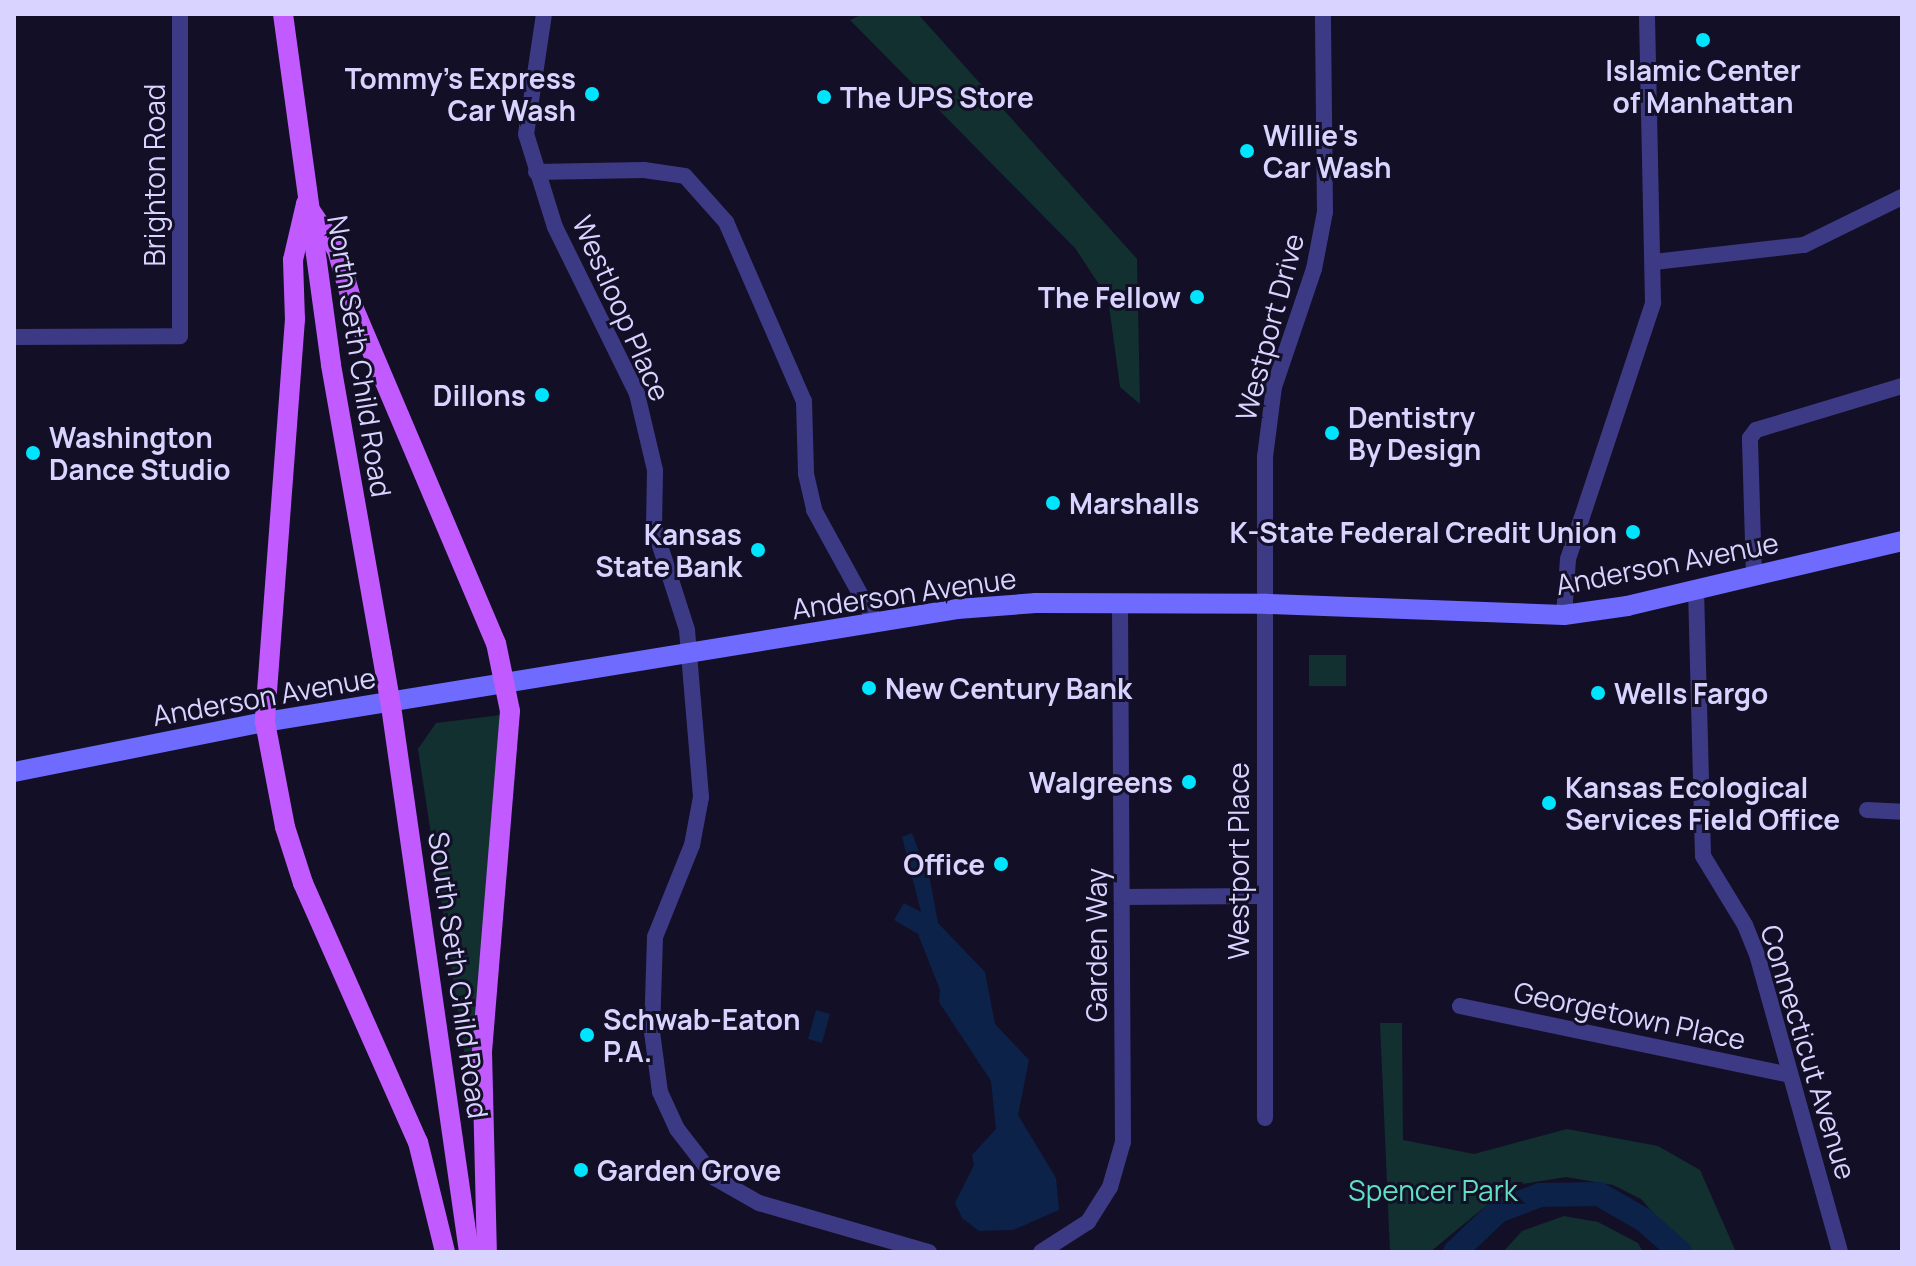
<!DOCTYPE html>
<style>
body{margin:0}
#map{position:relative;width:1916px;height:1266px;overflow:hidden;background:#130f26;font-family:Manrope,sans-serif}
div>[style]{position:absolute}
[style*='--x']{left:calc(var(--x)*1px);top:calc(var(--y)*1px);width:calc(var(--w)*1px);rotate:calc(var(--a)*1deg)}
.green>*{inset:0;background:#12302f}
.water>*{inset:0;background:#0c2248}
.river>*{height:24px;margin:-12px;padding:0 12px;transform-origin:12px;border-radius:12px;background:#0c2248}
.street>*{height:16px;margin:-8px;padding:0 8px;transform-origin:8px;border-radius:8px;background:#3d3a85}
.secondary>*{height:20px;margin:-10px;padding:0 10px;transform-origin:10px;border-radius:10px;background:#6f6bff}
.primary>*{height:20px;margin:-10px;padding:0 10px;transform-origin:10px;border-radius:10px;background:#c25bff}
.primary-bridge>*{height:20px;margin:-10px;padding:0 10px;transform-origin:10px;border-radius:10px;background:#c25bff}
.dots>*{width:22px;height:22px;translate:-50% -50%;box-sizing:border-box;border:4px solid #130f26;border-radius:50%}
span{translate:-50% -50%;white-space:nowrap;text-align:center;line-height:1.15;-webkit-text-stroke:6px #130f26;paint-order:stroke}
.poi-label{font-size:28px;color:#d9d4ff;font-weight:700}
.right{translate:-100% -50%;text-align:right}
.left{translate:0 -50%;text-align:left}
.street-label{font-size:28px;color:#d9d4ff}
.park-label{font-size:28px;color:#5fe0c0}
.frame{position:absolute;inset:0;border:16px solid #d9d4ff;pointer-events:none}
</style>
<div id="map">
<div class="green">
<div style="clip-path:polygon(863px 14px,918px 14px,1137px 259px,1140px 404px,1120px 387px,1108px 298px,1075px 248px,850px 20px)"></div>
<div style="clip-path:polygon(1309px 655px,1346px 655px,1346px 686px,1309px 686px)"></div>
<div style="clip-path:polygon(501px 715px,473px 1056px,466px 1063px,418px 749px,436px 723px)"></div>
<div style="clip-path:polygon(1380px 1023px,1402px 1023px,1403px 1140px,1474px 1154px,1567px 1129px,1658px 1146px,1700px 1170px,1736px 1252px,1688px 1252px,1641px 1199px,1613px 1185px,1566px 1177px,1510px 1186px,1430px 1252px,1390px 1252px)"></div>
<div style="clip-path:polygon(1564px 1216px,1598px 1222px,1638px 1243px,1643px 1252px,1503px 1252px,1522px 1231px)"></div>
</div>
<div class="water">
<div style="clip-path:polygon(912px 833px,930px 880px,938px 923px,985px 972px,995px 1024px,1029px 1060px,1018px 1115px,1056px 1178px,1059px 1210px,1013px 1230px,979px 1231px,962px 1218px,955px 1203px,974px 1165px,972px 1155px,996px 1129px,991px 1081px,939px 1002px,940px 990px,918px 934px,894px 920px,904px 903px,921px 912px,902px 837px)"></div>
<div style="clip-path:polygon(816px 1010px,830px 1014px,822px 1043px,808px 1039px)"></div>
</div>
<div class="river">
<div style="--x:1455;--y:1252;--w:59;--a:-43.6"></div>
<div style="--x:1498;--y:1211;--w:45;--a:-20.9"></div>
<div style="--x:1540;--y:1195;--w:59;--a:-1"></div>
<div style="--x:1599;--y:1194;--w:52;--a:30"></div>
<div style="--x:1644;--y:1220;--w:48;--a:41.6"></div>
</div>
<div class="street">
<div style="--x:544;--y:14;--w:121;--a:98.5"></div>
<div style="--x:526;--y:134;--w:97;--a:72.7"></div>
<div style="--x:555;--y:227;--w:186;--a:63.8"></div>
<div style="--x:637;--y:394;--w:78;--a:76.7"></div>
<div style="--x:655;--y:470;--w:57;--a:91"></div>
<div style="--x:654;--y:527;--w:108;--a:72.2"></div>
<div style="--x:687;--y:630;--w:168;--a:85.2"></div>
<div style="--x:701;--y:797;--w:49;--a:100.6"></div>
<div style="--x:692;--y:845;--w:99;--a:111.9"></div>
<div style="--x:655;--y:937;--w:95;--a:91.8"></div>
<div style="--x:652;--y:1032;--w:61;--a:82.4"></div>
<div style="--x:660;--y:1092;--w:41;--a:65.3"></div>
<div style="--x:677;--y:1129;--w:62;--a:52.2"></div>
<div style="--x:715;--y:1178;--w:51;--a:29.6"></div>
<div style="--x:759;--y:1203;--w:177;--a:16.1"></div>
<div style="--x:536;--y:172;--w:108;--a:-1.1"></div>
<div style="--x:644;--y:170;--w:41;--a:8.3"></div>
<div style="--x:685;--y:176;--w:62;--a:48.3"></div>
<div style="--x:726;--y:222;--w:195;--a:66.5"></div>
<div style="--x:804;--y:401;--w:73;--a:88.4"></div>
<div style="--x:806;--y:474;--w:37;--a:77"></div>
<div style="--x:814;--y:510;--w:129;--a:61.2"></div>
<div style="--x:1654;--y:262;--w:151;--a:-6.5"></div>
<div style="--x:1804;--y:245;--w:109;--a:-26.1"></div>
<div style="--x:14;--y:337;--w:166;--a:-0.3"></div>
<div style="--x:180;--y:336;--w:322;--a:-90"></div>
<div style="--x:1754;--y:576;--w:138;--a:-91.7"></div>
<div style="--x:1750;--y:438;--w:10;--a:-53"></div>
<div style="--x:1756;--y:430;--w:152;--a:-16.8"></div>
<div style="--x:1696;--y:589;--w:267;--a:88.5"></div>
<div style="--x:1703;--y:856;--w:81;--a:58.7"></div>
<div style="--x:1745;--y:925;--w:35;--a:68"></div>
<div style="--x:1758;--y:958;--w:305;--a:74.4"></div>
<div style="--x:1564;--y:615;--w:56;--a:-85.9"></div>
<div style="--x:1568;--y:559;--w:270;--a:-71.6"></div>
<div style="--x:1653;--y:303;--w:289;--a:-91.2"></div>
<div style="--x:1867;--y:810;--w:35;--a:3"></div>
<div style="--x:1122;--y:897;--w:140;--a:-0.4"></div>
<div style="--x:1460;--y:1006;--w:337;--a:11.8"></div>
<div style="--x:1265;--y:1118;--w:661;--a:-90"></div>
<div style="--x:1265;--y:457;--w:71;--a:-82.7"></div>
<div style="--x:1274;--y:387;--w:125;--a:-71.3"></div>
<div style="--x:1314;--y:269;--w:58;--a:-79.1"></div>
<div style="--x:1325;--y:212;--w:198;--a:-90.6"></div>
<div style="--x:1041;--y:1252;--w:56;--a:-32.6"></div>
<div style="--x:1088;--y:1222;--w:41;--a:-57.8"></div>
<div style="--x:1110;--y:1187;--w:47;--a:-73.9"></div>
<div style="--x:1123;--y:1142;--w:538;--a:-90.32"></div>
</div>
<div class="secondary">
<div style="--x:14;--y:772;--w:256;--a:-11.3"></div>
<div style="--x:265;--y:722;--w:701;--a:-9.27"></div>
<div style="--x:957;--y:609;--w:79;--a:-4.3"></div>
<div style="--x:1036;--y:603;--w:231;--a:0.2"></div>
<div style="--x:1267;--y:604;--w:297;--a:2.1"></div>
<div style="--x:1564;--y:615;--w:64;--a:-8.1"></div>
<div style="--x:1627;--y:606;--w:283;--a:-13.3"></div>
</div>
<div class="primary">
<div style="--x:283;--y:14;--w:354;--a:82.2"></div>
<div style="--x:331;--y:365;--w:293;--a:80"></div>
<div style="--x:306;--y:204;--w:55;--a:56"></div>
<div style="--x:337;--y:250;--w:61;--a:73.9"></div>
<div style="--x:354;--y:309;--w:363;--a:67"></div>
<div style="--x:496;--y:643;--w:69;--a:78.4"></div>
<div style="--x:510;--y:711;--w:342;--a:94.7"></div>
<div style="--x:482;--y:1052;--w:200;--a:88.6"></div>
<div style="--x:306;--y:204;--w:57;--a:103.1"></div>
<div style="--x:293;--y:260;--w:59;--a:88.1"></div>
<div style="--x:295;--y:319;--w:404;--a:94.3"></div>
<div style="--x:265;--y:722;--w:107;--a:79.2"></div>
<div style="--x:285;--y:827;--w:59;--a:72.2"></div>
<div style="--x:303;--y:883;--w:283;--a:66.1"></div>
<div style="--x:418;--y:1142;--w:113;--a:76.2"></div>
<div style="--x:391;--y:706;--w:552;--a:81.87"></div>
</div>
<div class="primary-bridge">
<div style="--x:382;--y:654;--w:53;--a:80.2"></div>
</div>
<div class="dots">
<div style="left:1703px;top:40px;background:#00e5ff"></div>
<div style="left:592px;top:94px;background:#00e5ff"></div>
<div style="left:824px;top:97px;background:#00e5ff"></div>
<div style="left:1247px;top:151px;background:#00e5ff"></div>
<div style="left:1197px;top:297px;background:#00e5ff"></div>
<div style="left:542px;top:395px;background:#00e5ff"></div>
<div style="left:1332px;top:433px;background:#00e5ff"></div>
<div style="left:33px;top:453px;background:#00e5ff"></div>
<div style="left:1053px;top:503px;background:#00e5ff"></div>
<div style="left:1633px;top:532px;background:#00e5ff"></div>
<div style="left:758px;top:550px;background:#00e5ff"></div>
<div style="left:869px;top:688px;background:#00e5ff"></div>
<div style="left:1598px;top:693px;background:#00e5ff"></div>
<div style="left:1189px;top:782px;background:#00e5ff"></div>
<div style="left:1549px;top:803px;background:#00e5ff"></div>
<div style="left:1001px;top:864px;background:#00e5ff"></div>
<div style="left:587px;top:1035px;background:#00e5ff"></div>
<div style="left:581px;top:1170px;background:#00e5ff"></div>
</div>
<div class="poi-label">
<span style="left:1703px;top:86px">Islamic Center<br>of Manhattan</span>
<span class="right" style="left:576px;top:94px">Tommy's Express<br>Car Wash</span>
<span class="left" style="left:840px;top:97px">The UPS Store</span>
<span class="left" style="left:1263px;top:151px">Willie's<br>Car Wash</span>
<span class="right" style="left:1181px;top:297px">The Fellow</span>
<span class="right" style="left:526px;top:395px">Dillons</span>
<span class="left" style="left:1348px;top:433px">Dentistry<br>By Design</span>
<span class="left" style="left:49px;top:453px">Washington<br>Dance Studio</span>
<span class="left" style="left:1069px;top:503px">Marshalls</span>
<span class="right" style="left:1617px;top:532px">K-State Federal Credit Union</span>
<span class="right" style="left:742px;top:550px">Kansas<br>State Bank</span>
<span class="left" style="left:885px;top:688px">New Century Bank</span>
<span class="left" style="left:1614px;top:693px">Wells Fargo</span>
<span class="right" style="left:1173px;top:782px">Walgreens</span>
<span class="left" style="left:1565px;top:803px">Kansas Ecological<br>Services Field Office</span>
<span class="right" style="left:985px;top:864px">Office</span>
<span class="left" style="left:603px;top:1035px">Schwab-Eaton<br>P.A.</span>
<span class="left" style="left:597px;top:1170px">Garden Grove</span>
</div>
<div class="street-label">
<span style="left:154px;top:175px;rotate:-90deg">Brighton Road</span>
<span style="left:622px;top:308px;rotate:66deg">Westloop Place</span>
<span style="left:1269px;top:327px;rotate:-75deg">Westport Drive</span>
<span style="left:360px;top:356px;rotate:81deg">North Seth Child Road</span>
<span style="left:1667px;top:563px;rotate:-11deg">Anderson Avenue</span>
<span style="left:904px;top:593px;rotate:-8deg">Anderson Avenue</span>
<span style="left:264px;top:696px;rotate:-10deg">Anderson Avenue</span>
<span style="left:1238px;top:861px;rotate:-90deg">Westport Place</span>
<span style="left:1096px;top:945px;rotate:-90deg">Garden Way</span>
<span style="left:459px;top:975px;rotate:82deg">South Seth Child Road</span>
<span style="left:1630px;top:1015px;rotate:12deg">Georgetown Place</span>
<span style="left:1809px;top:1052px;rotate:73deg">Connecticut Avenue</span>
</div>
<div class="park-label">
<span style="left:1433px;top:1190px">Spencer Park</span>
</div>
<div class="frame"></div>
</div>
